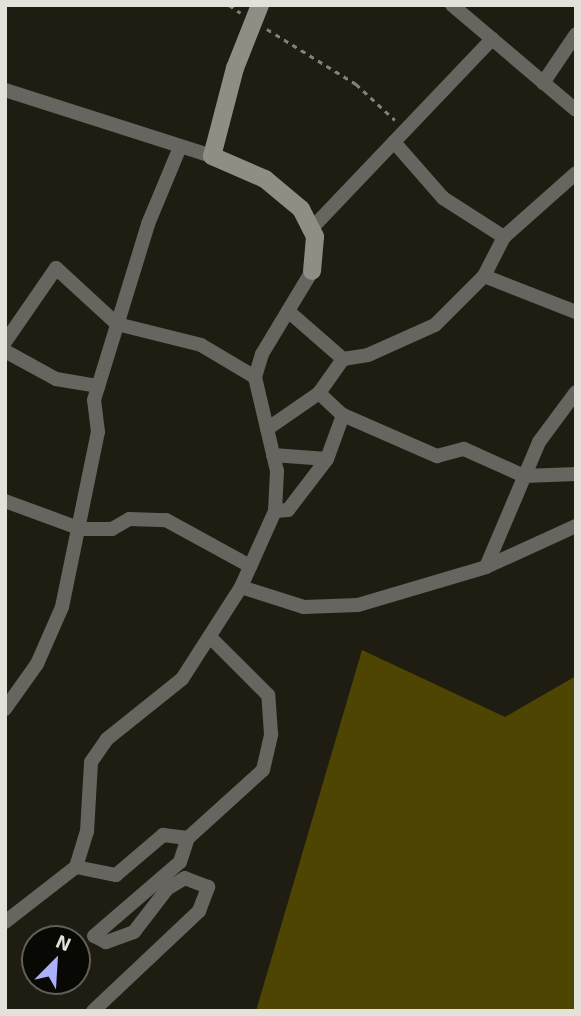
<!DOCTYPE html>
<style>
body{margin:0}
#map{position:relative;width:581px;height:1016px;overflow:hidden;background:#1f1d12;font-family:"Exo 2",sans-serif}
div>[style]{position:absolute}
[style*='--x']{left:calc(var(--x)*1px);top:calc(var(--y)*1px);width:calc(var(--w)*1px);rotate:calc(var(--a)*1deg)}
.green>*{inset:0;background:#4f4502}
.path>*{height:2.5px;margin-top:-1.25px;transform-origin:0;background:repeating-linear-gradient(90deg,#838178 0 5px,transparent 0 10px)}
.street>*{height:14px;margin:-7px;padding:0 7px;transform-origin:7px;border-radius:7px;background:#66655f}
.secondary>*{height:18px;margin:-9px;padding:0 9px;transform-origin:9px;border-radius:9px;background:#8f8e84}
span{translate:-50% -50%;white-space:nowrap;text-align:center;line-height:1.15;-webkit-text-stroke:7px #080804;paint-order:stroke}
.frame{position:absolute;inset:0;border:7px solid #e3e2da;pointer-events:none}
.north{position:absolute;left:21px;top:925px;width:70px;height:70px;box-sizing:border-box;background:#080804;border:2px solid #605f5a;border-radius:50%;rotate:24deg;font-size:19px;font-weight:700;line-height:28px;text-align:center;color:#e3e2da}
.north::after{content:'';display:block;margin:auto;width:24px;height:32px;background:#acaffb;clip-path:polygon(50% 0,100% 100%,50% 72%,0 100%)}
</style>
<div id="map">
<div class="green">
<div style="clip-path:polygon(362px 650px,505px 717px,576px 676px,576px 1011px,256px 1011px)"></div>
</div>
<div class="path">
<div style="--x:229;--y:5;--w:14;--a:34"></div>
<div style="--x:267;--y:29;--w:105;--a:31.7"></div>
<div style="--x:356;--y:84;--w:53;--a:42.7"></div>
</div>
<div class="street">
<div style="--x:452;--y:5;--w:162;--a:40.3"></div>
<div style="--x:543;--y:83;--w:59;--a:-56"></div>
<div style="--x:5;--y:90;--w:217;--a:17.7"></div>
<div style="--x:394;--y:142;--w:74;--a:48.8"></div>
<div style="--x:443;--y:198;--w:72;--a:32.6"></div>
<div style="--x:313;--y:227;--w:260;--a:-46.4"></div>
<div style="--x:484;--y:276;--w:99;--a:21.4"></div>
<div style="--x:288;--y:311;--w:73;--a:41.1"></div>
<div style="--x:343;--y:359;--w:25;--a:-9"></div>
<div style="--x:368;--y:355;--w:73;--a:-24.1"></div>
<div style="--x:435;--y:325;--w:69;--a:-45"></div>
<div style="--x:484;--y:276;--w:44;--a:-62.9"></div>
<div style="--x:504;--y:237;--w:96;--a:-41.6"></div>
<div style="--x:5;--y:342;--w:90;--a:-55.4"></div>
<div style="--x:56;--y:268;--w:83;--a:42.6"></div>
<div style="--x:117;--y:324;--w:87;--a:14"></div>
<div style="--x:201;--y:345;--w:63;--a:30.7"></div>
<div style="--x:5;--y:351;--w:58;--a:28.8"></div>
<div style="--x:56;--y:379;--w:43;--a:9.5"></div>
<div style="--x:319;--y:393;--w:33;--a:43"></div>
<div style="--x:343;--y:415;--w:103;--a:23.6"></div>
<div style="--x:437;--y:456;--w:28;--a:-15"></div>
<div style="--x:464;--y:449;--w:66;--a:24.2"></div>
<div style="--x:524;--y:476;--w:52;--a:-2.2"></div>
<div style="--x:267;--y:429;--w:63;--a:-34.7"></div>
<div style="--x:319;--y:393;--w:42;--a:-54.8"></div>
<div style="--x:273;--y:455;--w:54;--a:4.2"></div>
<div style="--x:5;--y:501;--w:81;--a:20.2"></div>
<div style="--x:81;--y:529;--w:31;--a:0"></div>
<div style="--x:112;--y:529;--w:20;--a:-30"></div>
<div style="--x:129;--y:519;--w:37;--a:2"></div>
<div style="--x:166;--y:520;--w:96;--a:28.7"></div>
<div style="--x:275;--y:511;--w:13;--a:-4"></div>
<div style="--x:288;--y:510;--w:64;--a:-52.6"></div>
<div style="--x:327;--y:459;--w:47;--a:-70"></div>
<div style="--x:486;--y:567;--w:136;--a:-67"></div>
<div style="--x:539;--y:442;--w:62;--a:-53.5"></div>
<div style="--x:241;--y:587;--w:66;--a:17.6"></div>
<div style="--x:304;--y:607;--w:54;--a:-2.1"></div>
<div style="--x:358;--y:605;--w:134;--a:-16.5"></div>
<div style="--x:486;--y:567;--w:99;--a:-24.5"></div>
<div style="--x:5;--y:709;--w:55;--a:-54.6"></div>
<div style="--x:37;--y:664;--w:62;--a:-66.3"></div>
<div style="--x:62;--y:607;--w:179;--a:-78.4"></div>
<div style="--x:98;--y:432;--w:32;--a:-97"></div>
<div style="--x:94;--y:400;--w:184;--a:-72.9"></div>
<div style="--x:148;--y:224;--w:83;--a:-67.4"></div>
<div style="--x:188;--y:838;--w:101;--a:-42.2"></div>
<div style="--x:263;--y:770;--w:37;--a:-77"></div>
<div style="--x:271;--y:734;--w:39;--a:-94"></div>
<div style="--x:268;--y:695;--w:78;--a:-135"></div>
<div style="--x:76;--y:867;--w:41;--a:11.3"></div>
<div style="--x:116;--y:875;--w:62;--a:-40.4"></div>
<div style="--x:163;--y:835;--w:25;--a:7"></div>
<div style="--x:5;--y:922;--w:90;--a:-37.8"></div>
<div style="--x:76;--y:867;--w:37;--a:-73"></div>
<div style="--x:87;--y:832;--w:70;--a:-86.7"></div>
<div style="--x:91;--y:762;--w:28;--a:-55"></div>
<div style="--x:107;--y:739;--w:96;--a:-38.7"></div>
<div style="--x:182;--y:679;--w:109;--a:-57.3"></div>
<div style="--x:241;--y:587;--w:83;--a:-65.9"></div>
<div style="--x:275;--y:511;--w:40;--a:-87.1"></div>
<div style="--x:277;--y:471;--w:97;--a:-103.2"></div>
<div style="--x:255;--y:377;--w:24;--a:-73"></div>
<div style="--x:262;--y:354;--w:97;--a:-58.9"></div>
<div style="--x:93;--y:1011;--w:146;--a:-43.3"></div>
<div style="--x:199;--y:911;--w:26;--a:-69"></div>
<div style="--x:208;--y:887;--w:25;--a:-159"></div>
<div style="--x:185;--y:878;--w:21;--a:149"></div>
<div style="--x:167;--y:889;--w:54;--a:127.5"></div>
<div style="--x:134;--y:932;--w:30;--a:160"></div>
<div style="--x:106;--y:942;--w:13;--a:-153"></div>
<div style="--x:94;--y:936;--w:113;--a:-40.7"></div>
<div style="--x:180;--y:862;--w:25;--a:-72"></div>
</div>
<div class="secondary">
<div style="--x:260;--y:5;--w:68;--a:111.6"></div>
<div style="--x:235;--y:68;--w:91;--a:104.6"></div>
<div style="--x:212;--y:156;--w:58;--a:23.5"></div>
<div style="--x:265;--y:179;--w:47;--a:39.8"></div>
<div style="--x:301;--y:209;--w:31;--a:63"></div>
<div style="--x:315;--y:237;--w:34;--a:95"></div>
</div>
<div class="frame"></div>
<div class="north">N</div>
</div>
